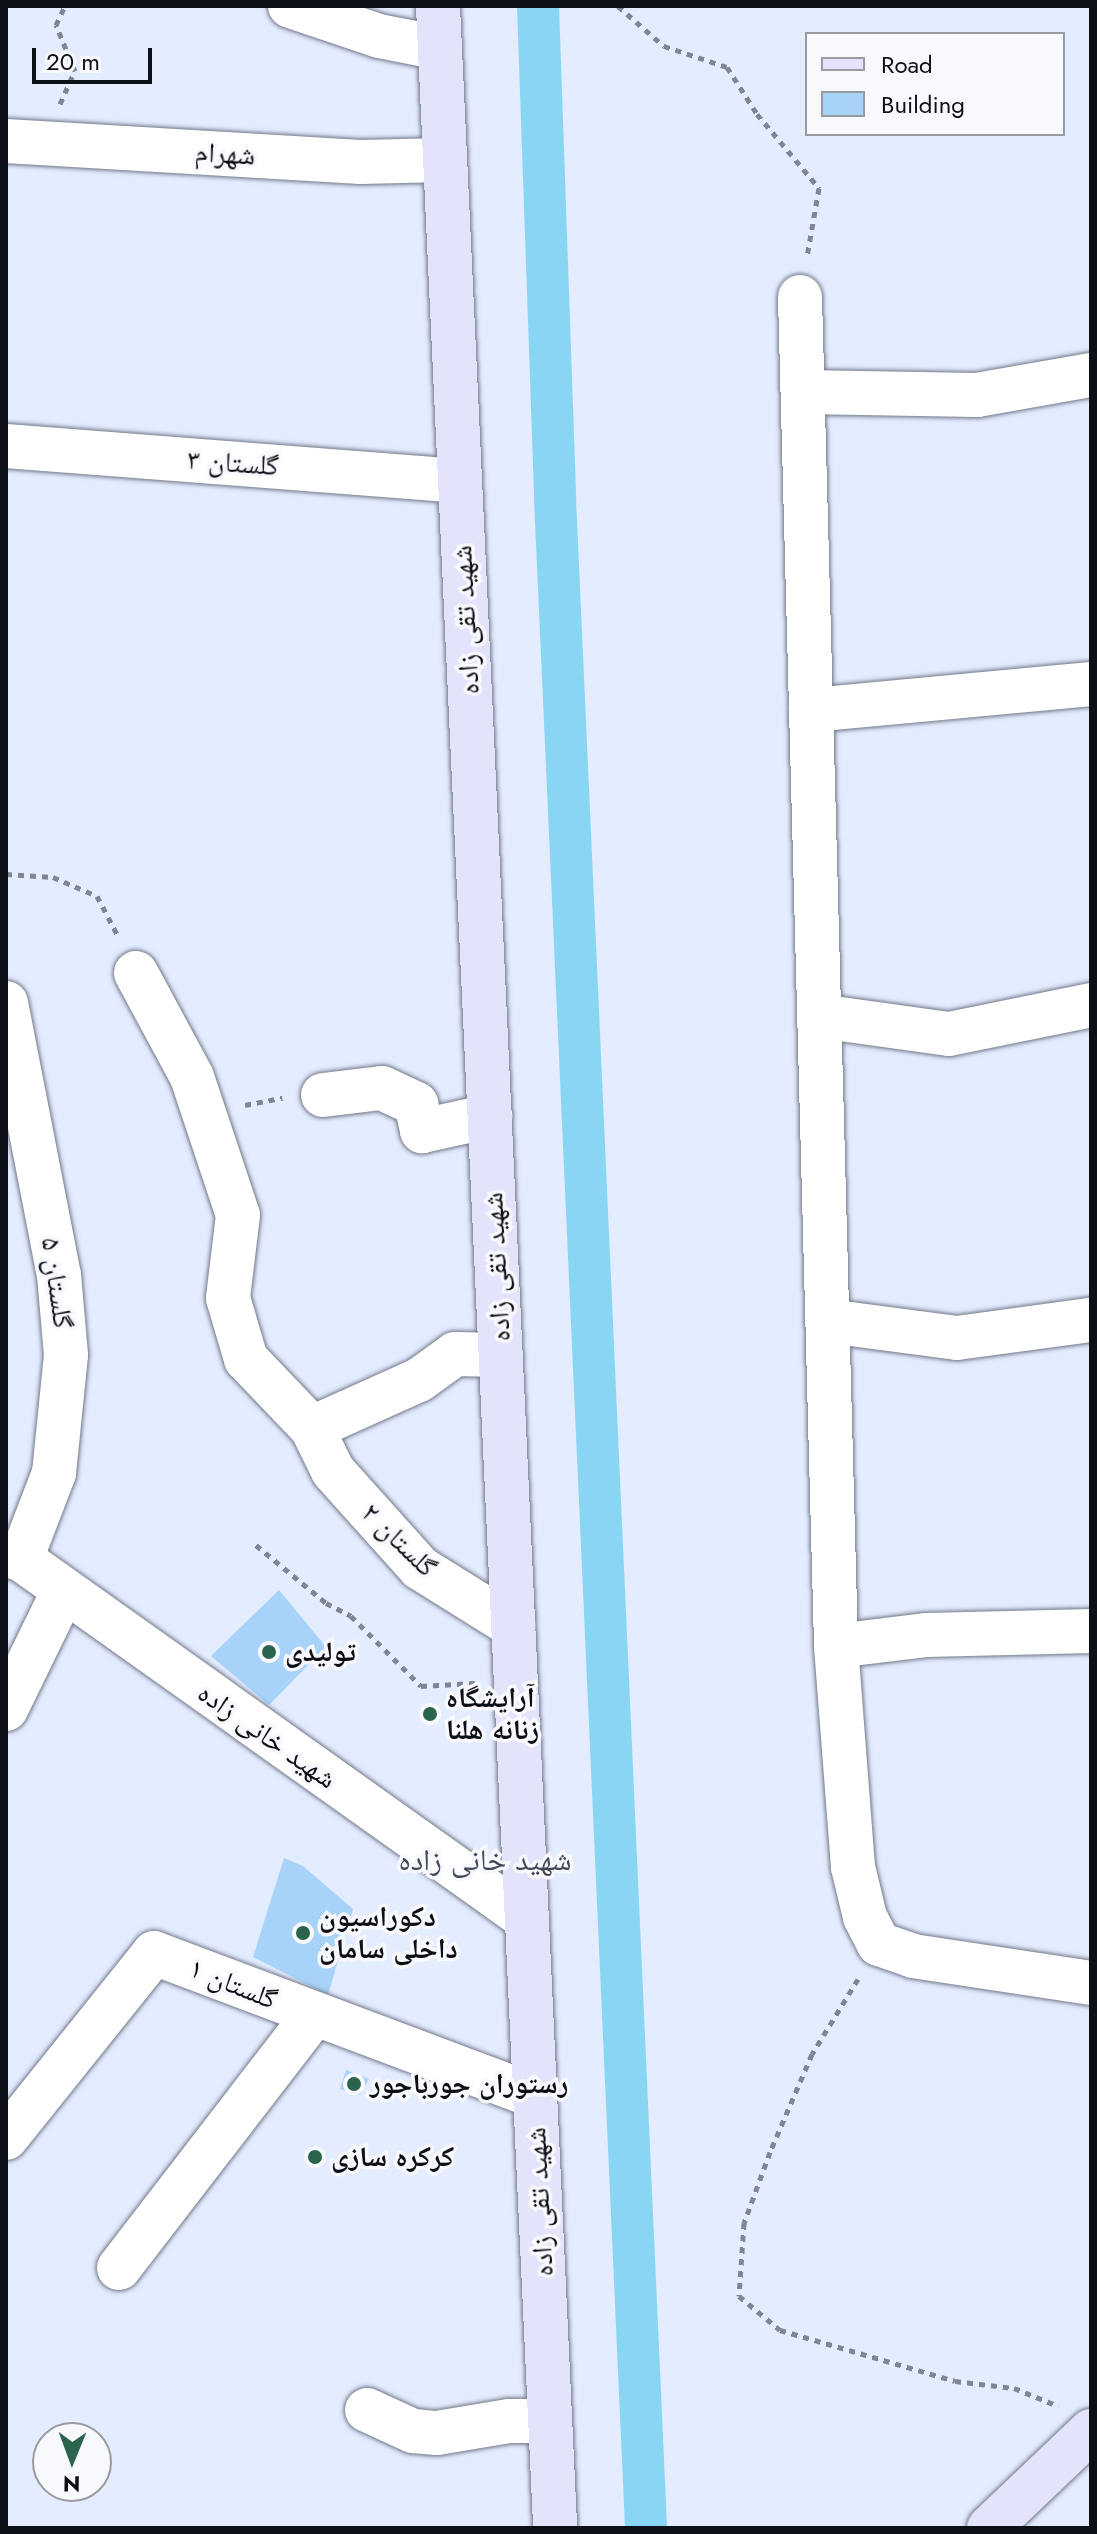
<!DOCTYPE html>
<meta charset="utf-8">
<style>
body{margin:0}
#map{position:relative;width:1097px;height:2534px;overflow:hidden;background:#e4ecff;font-family:Jost,"Noto Naskh Arabic",sans-serif}
div>[style]{position:absolute}
[style*='--x']{left:calc(var(--x)*1px);top:calc(var(--y)*1px);width:calc(var(--w)*1px);rotate:calc(var(--a)*1deg)}
.canal>*{height:42px;margin:-21px;padding:0 21px;transform-origin:21px;border-radius:21px;background:#89d6f4}
.building>*{inset:0;background:#a8d3f9}
.path>*{height:5px;margin-top:-2.5px;transform-origin:0;background:repeating-linear-gradient(90deg,#7f8592 0 6px,transparent 0 12px)}
.roads{filter:drop-shadow(0 0 2px #727989) drop-shadow(0 0 2px #727989)}
.minor>*{height:44px;margin:-22px;padding:0 22px;transform-origin:22px;border-radius:22px;background:#fff}
.major>*{height:44px;margin:-22px;padding:0 22px;transform-origin:22px;border-radius:22px;background:#e4e3fc}
.dots>*{width:22px;height:22px;translate:-50% -50%;box-sizing:border-box;border:4px solid #f8f9fd;border-radius:50%}
span{translate:-50% -50%;white-space:nowrap;text-align:center;line-height:1.15;-webkit-text-stroke:7px #f8f9fd;paint-order:stroke}
.street-label{font-size:28px;color:#0c0f15}
.poi-label{font-size:28px;color:#0c0f15;font-weight:700}
.left{translate:0 -50%;text-align:left}
.neighbourhood-label{font-size:30px;color:#414857}
.frame{position:absolute;inset:0;border:8px solid #0c0f15;pointer-events:none}
.legend{position:absolute;left:805px;top:32px;width:260px;height:104px;box-sizing:border-box;background:#f8f9fd;border:2px solid #9a9ba0;margin:0;padding:10px 14px;list-style:none;font-size:24px;color:#0c0f15}
.legend li{display:flex;align-items:center;gap:16px;height:40px}
.legend b{width:40px;border:2px solid #9a9ba0}
.north{position:absolute;left:32px;top:2422px;width:80px;height:80px;box-sizing:border-box;background:#f8f9fd;border:2px solid #9a9ba0;border-radius:50%;rotate:181deg;font-size:22px;font-weight:700;line-height:32px;text-align:center;color:#0c0f15}
.north::after{content:'';display:block;margin:auto;width:28px;height:36px;background:#2b644d;clip-path:polygon(50% 0,100% 100%,50% 72%,0 100%)}
.scale{position:absolute;left:32px;top:48px;width:120px;height:36px;box-sizing:border-box;border:4px solid #0c0f15;border-top:0;padding-left:10px;font-size:24px;line-height:28px;white-space:nowrap;color:#0c0f15;-webkit-text-stroke:6px #f8f9fd;paint-order:stroke}
</style>
<div id="map">
<div class="canal">
<div style="--x:538;--y:6;--w:493;--a:88"></div>
<div style="--x:555;--y:499;--w:2031;--a:87.43"></div>
</div>
<div class="building">
<div style="clip-path:polygon(279px 1590px,326px 1647px,269px 1705px,211px 1656px)"></div>
<div style="clip-path:polygon(284px 1858px,303px 1866px,353px 1909px,328px 1995px,253px 1957px)"></div>
<div style="clip-path:polygon(346px 2070px,369px 2079px,360px 2095px,340px 2089px)"></div>
<div style="clip-path:polygon(312px 2145px,327px 2154px,317px 2167px,304px 2159px)"></div>
</div>
<div class="path">
<div style="--x:618;--y:6;--w:61;--a:41"></div>
<div style="--x:664;--y:46;--w:66;--a:18.4"></div>
<div style="--x:727;--y:67;--w:56;--a:57.4"></div>
<div style="--x:757;--y:114;--w:97;--a:50"></div>
<div style="--x:819;--y:188;--w:70;--a:99.9"></div>
<div style="--x:60;--y:104;--w:36;--a:-66"></div>
<div style="--x:75;--y:71;--w:50;--a:-112.4"></div>
<div style="--x:56;--y:25;--w:21;--a:-65"></div>
<div style="--x:6;--y:874;--w:47;--a:3.7"></div>
<div style="--x:53;--y:877;--w:48;--a:23.4"></div>
<div style="--x:97;--y:896;--w:45;--a:62.3"></div>
<div style="--x:245;--y:1105;--w:38;--a:-11"></div>
<div style="--x:256;--y:1545;--w:91;--a:39.6"></div>
<div style="--x:326;--y:1603;--w:28;--a:27"></div>
<div style="--x:351;--y:1616;--w:99;--a:45"></div>
<div style="--x:421;--y:1686;--w:54;--a:-3.2"></div>
<div style="--x:858;--y:1979;--w:88;--a:121.5"></div>
<div style="--x:812;--y:2054;--w:107;--a:113.2"></div>
<div style="--x:770;--y:2152;--w:76;--a:110.1"></div>
<div style="--x:744;--y:2223;--w:73;--a:93.9"></div>
<div style="--x:739;--y:2296;--w:53;--a:39.7"></div>
<div style="--x:780;--y:2330;--w:182;--a:16.2"></div>
<div style="--x:955;--y:2381;--w:59;--a:6.8"></div>
<div style="--x:1014;--y:2388;--w:48;--a:22.2"></div>
</div>
<div class="roads">
<div class="minor">
<div style="--x:290;--y:6;--w:94;--a:18.6"></div>
<div style="--x:379;--y:36;--w:62;--a:11.1"></div>
<div style="--x:6;--y:141;--w:355;--a:3.4"></div>
<div style="--x:360;--y:162;--w:85;--a:-1.3"></div>
<div style="--x:800;--y:297;--w:1349;--a:88.47"></div>
<div style="--x:836;--y:1646;--w:222;--a:85.6"></div>
<div style="--x:853;--y:1867;--w:51;--a:76.5"></div>
<div style="--x:865;--y:1917;--w:30;--a:63"></div>
<div style="--x:879;--y:1944;--w:36;--a:19"></div>
<div style="--x:913;--y:1956;--w:180;--a:8.6"></div>
<div style="--x:803;--y:392;--w:174;--a:1"></div>
<div style="--x:977;--y:395;--w:116;--a:-10"></div>
<div style="--x:6;--y:446;--w:455;--a:4.4"></div>
<div style="--x:811;--y:710;--w:281;--a:-5.3"></div>
<div style="--x:136;--y:973;--w:118;--a:61.7"></div>
<div style="--x:192;--y:1077;--w:145;--a:71.6"></div>
<div style="--x:238;--y:1215;--w:84;--a:96.9"></div>
<div style="--x:228;--y:1298;--w:64;--a:73.6"></div>
<div style="--x:246;--y:1359;--w:95;--a:46.3"></div>
<div style="--x:312;--y:1428;--w:48;--a:64"></div>
<div style="--x:333;--y:1471;--w:130;--a:48.1"></div>
<div style="--x:420;--y:1568;--w:110;--a:31.9"></div>
<div style="--x:6;--y:1003;--w:277;--a:79"></div>
<div style="--x:59;--y:1275;--w:80;--a:85"></div>
<div style="--x:66;--y:1355;--w:119;--a:95.8"></div>
<div style="--x:54;--y:1473;--w:92;--a:111"></div>
<div style="--x:819;--y:1016;--w:131;--a:7.9"></div>
<div style="--x:949;--y:1034;--w:145;--a:-11.5"></div>
<div style="--x:323;--y:1095;--w:59;--a:-6.8"></div>
<div style="--x:382;--y:1088;--w:38;--a:25"></div>
<div style="--x:416;--y:1104;--w:28;--a:77"></div>
<div style="--x:422;--y:1131;--w:70;--a:-12.4"></div>
<div style="--x:828;--y:1321;--w:130;--a:7.5"></div>
<div style="--x:957;--y:1338;--w:135;--a:-7.7"></div>
<div style="--x:312;--y:1428;--w:117;--a:-24.2"></div>
<div style="--x:419;--y:1380;--w:44;--a:-35.8"></div>
<div style="--x:455;--y:1354;--w:46;--a:1.2"></div>
<div style="--x:6;--y:1555;--w:16;--a:15"></div>
<div style="--x:21;--y:1559;--w:621;--a:35.43"></div>
<div style="--x:836;--y:1646;--w:92;--a:-6.9"></div>
<div style="--x:927;--y:1635;--w:164;--a:-1.4"></div>
<div style="--x:6;--y:1709;--w:130;--a:-64"></div>
<div style="--x:6;--y:2138;--w:237;--a:-51.3"></div>
<div style="--x:154;--y:1953;--w:407;--a:20.6"></div>
<div style="--x:119;--y:2268;--w:318;--a:-52.4"></div>
<div style="--x:367;--y:2410;--w:51;--a:24.5"></div>
<div style="--x:413;--y:2431;--w:24;--a:5"></div>
<div style="--x:437;--y:2433;--w:73;--a:-9.5"></div>
<div style="--x:509;--y:2421;--w:41;--a:0"></div>
</div>
<div class="major">
<div style="--x:438;--y:6;--w:2525;--a:87.34"></div>
<div style="--x:989;--y:2528;--w:141;--a:-43.6"></div>
</div>
</div>
<div class="dots">
<div style="left:269px;top:1652px;background:#2b644d"></div>
<div style="left:430px;top:1714px;background:#2b644d"></div>
<div style="left:303px;top:1933px;background:#2b644d"></div>
<div style="left:354px;top:2084px;background:#2b644d"></div>
<div style="left:315px;top:2157px;background:#2b644d"></div>
</div>
<div class="street-label">
<span style="left:225px;top:154px;rotate:3deg">شهرام</span>
<span style="left:233px;top:463px;rotate:4deg">گلستان ۳</span>
<span style="left:466px;top:620px;rotate:-93deg">شهید تقی زاده</span>
<span style="left:497px;top:1267px;rotate:-93deg">شهید تقی زاده</span>
<span style="left:57px;top:1283px;rotate:82deg">گلستان ۵</span>
<span style="left:399px;top:1540px;rotate:44deg">گلستان ۲</span>
<span style="left:267px;top:1736px;rotate:35deg">شهید خانی زاده</span>
<span style="left:233px;top:1984px;rotate:22deg">گلستان ۱</span>
<span style="left:540px;top:2202px;rotate:-93deg">شهید تقی زاده</span>
</div>
<div class="poi-label">
<span class="left" style="left:285px;top:1652px">تولیدی</span>
<span class="left" style="left:446px;top:1714px">آرایشگاه<br>زنانه هلنا</span>
<span class="left" style="left:319px;top:1933px">دکوراسیون<br>داخلی سامان</span>
<span class="left" style="left:370px;top:2084px">رستوران جورباجور</span>
<span class="left" style="left:331px;top:2157px">کرکره سازی</span>
</div>
<div class="neighbourhood-label">
<span style="left:485px;top:1860px">شهید خانی زاده</span>
</div>
<div class="frame"></div>
<ul class="legend">
<li><b style="height:10px;background:#e4e3fc"></b>Road</li>
<li><b style="height:22px;background:#a8d3f9"></b>Building</li>
</ul>
<div class="north">N</div>
<div class="scale">20 m</div>
</div>
